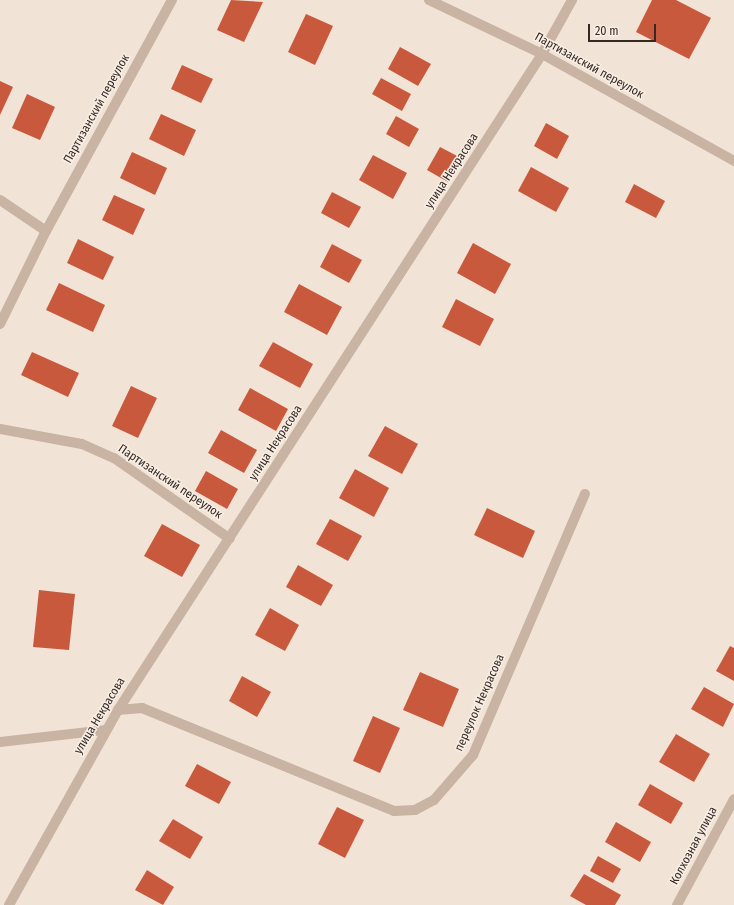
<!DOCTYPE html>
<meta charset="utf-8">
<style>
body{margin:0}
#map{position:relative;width:734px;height:905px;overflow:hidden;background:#f1e4d7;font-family:"Fira Sans Condensed",sans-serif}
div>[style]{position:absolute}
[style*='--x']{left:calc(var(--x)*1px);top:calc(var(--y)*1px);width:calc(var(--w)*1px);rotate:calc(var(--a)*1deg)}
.building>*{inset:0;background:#c9593d}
.minor>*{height:10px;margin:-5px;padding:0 5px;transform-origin:5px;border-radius:5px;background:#c9b3a3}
span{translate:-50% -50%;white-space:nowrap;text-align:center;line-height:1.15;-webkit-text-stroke:3px #f9eee3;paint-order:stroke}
.street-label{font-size:12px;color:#342925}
.scale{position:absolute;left:588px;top:24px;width:68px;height:18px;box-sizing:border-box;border:2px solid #342925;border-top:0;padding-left:5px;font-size:12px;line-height:14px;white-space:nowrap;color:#342925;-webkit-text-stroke:3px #f9eee3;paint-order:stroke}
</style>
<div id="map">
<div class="building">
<div style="clip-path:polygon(231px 0,263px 2px,244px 42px,217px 30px)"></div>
<div style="clip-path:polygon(652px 0,676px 0,711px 18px,689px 59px,636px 32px)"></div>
<div style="clip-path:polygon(306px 14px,333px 26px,315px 65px,288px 52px)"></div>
<div style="clip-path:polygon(400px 47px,431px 64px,418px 86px,388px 69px)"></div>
<div style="clip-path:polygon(182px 65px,213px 79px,201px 103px,171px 89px)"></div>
<div style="clip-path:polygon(381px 78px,411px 94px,402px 111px,372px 94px)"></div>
<div style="clip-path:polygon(0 81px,13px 87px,0 115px)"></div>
<div style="clip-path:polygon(27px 94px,55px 107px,40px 140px,12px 128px)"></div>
<div style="clip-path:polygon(161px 114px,196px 130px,184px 156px,149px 139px)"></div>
<div style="clip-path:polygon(396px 116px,419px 129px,409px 147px,386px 134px)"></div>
<div style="clip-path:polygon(546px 123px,569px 136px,557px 159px,534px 146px)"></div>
<div style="clip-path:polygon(440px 147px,461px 158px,448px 182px,427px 170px)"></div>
<div style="clip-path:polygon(132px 152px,167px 168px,155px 195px,120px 178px)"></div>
<div style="clip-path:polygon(373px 155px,407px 173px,393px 199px,359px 180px)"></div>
<div style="clip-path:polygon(531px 167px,569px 188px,556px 212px,518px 191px)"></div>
<div style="clip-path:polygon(634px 184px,665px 201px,656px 218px,625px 202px)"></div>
<div style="clip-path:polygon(332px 192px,361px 207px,349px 228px,321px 213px)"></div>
<div style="clip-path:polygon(114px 195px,145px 209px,133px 235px,102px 220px)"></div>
<div style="clip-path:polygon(78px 239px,114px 257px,103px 280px,67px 263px)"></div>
<div style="clip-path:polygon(473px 243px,511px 264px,495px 294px,457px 273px)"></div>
<div style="clip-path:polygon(332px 244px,362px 260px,349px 283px,320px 267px)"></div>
<div style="clip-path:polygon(59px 283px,105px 305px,93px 332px,46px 310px)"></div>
<div style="clip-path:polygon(299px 284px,342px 307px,327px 335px,284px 312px)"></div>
<div style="clip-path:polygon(456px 299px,494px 319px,480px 346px,442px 327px)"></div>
<div style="clip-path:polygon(273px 342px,313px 364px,300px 388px,259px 366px)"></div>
<div style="clip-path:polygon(32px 352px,79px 373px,68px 397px,21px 375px)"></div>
<div style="clip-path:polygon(131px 386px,157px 398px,138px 438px,112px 426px)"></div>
<div style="clip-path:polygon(250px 388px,288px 409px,276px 431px,238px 410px)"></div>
<div style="clip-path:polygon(385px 426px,418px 444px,402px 474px,368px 456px)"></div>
<div style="clip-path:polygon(221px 430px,257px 450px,244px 473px,208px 453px)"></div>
<div style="clip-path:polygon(355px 469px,389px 488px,374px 517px,339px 498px)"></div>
<div style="clip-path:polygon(206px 471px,238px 489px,227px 509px,195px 491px)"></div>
<div style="clip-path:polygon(487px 508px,535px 531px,523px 558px,474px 535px)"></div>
<div style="clip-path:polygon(330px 519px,362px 536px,348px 561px,316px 544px)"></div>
<div style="clip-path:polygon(162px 524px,200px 545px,182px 577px,144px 556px)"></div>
<div style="clip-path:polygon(298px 565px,333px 585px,321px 606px,286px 587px)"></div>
<div style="clip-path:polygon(39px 590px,75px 594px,69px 650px,33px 647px)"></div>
<div style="clip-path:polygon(270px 608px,299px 625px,285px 651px,255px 635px)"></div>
<div style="clip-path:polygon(730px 646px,734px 648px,734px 681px,716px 671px)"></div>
<div style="clip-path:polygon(420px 672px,459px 689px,443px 727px,403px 710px)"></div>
<div style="clip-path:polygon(242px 676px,271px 692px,257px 717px,229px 701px)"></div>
<div style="clip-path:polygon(704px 687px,734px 704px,723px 727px,691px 709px)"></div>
<div style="clip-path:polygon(373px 716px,400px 728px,380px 773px,353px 761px)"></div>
<div style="clip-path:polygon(676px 734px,710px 754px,694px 782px,659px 762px)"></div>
<div style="clip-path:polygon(197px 764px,231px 782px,219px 804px,185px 786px)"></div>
<div style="clip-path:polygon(650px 784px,683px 803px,671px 824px,638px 805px)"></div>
<div style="clip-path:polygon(337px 807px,364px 820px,345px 858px,318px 844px)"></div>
<div style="clip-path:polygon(173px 819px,203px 837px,190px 859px,159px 841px)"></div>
<div style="clip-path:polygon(616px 822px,651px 842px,640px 862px,605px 842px)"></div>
<div style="clip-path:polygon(598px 856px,621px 869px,613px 883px,590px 871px)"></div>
<div style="clip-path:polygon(147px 870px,174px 887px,163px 905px,135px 890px)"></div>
<div style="clip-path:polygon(584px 874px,621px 895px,615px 905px,586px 905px,570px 896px)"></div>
</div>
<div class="minor">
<div style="--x:429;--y:0;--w:125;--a:25.5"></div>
<div style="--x:542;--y:54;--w:220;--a:29.1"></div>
<div style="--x:0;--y:200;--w:55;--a:34"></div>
<div style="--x:0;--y:324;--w:104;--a:-63.7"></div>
<div style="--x:46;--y:231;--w:263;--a:-61.4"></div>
<div style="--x:0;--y:429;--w:83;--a:10.4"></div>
<div style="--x:82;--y:444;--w:35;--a:24"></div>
<div style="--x:114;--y:458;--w:141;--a:34.9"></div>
<div style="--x:118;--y:710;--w:24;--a:-5"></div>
<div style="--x:142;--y:708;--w:272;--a:22.2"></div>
<div style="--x:394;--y:811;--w:21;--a:-3"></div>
<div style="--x:415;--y:810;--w:21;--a:-28"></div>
<div style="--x:434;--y:800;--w:60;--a:-49.1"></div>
<div style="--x:473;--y:755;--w:284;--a:-66.8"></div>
<div style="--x:0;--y:742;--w:107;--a:-6.5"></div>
<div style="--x:9;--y:905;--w:223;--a:-60.8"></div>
<div style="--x:118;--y:710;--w:781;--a:-57.12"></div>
<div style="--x:542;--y:54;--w:62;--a:-60.9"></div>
<div style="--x:677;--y:905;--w:120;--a:-61.7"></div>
</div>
<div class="street-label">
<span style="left:589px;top:66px;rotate:29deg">Партизанский переулок</span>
<span style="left:97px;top:109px;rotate:-61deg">Партизанский переулок</span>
<span style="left:452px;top:171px;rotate:-57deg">улица Некрасова</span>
<span style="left:276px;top:443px;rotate:-57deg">улица Некрасова</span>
<span style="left:170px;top:482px;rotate:34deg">Партизанский переулок</span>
<span style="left:480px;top:703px;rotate:-66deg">переулок Некрасова</span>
<span style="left:100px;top:716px;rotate:-59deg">улица Некрасова</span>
<span style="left:694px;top:846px;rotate:-62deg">Колхозная улица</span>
</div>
<div class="scale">20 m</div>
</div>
